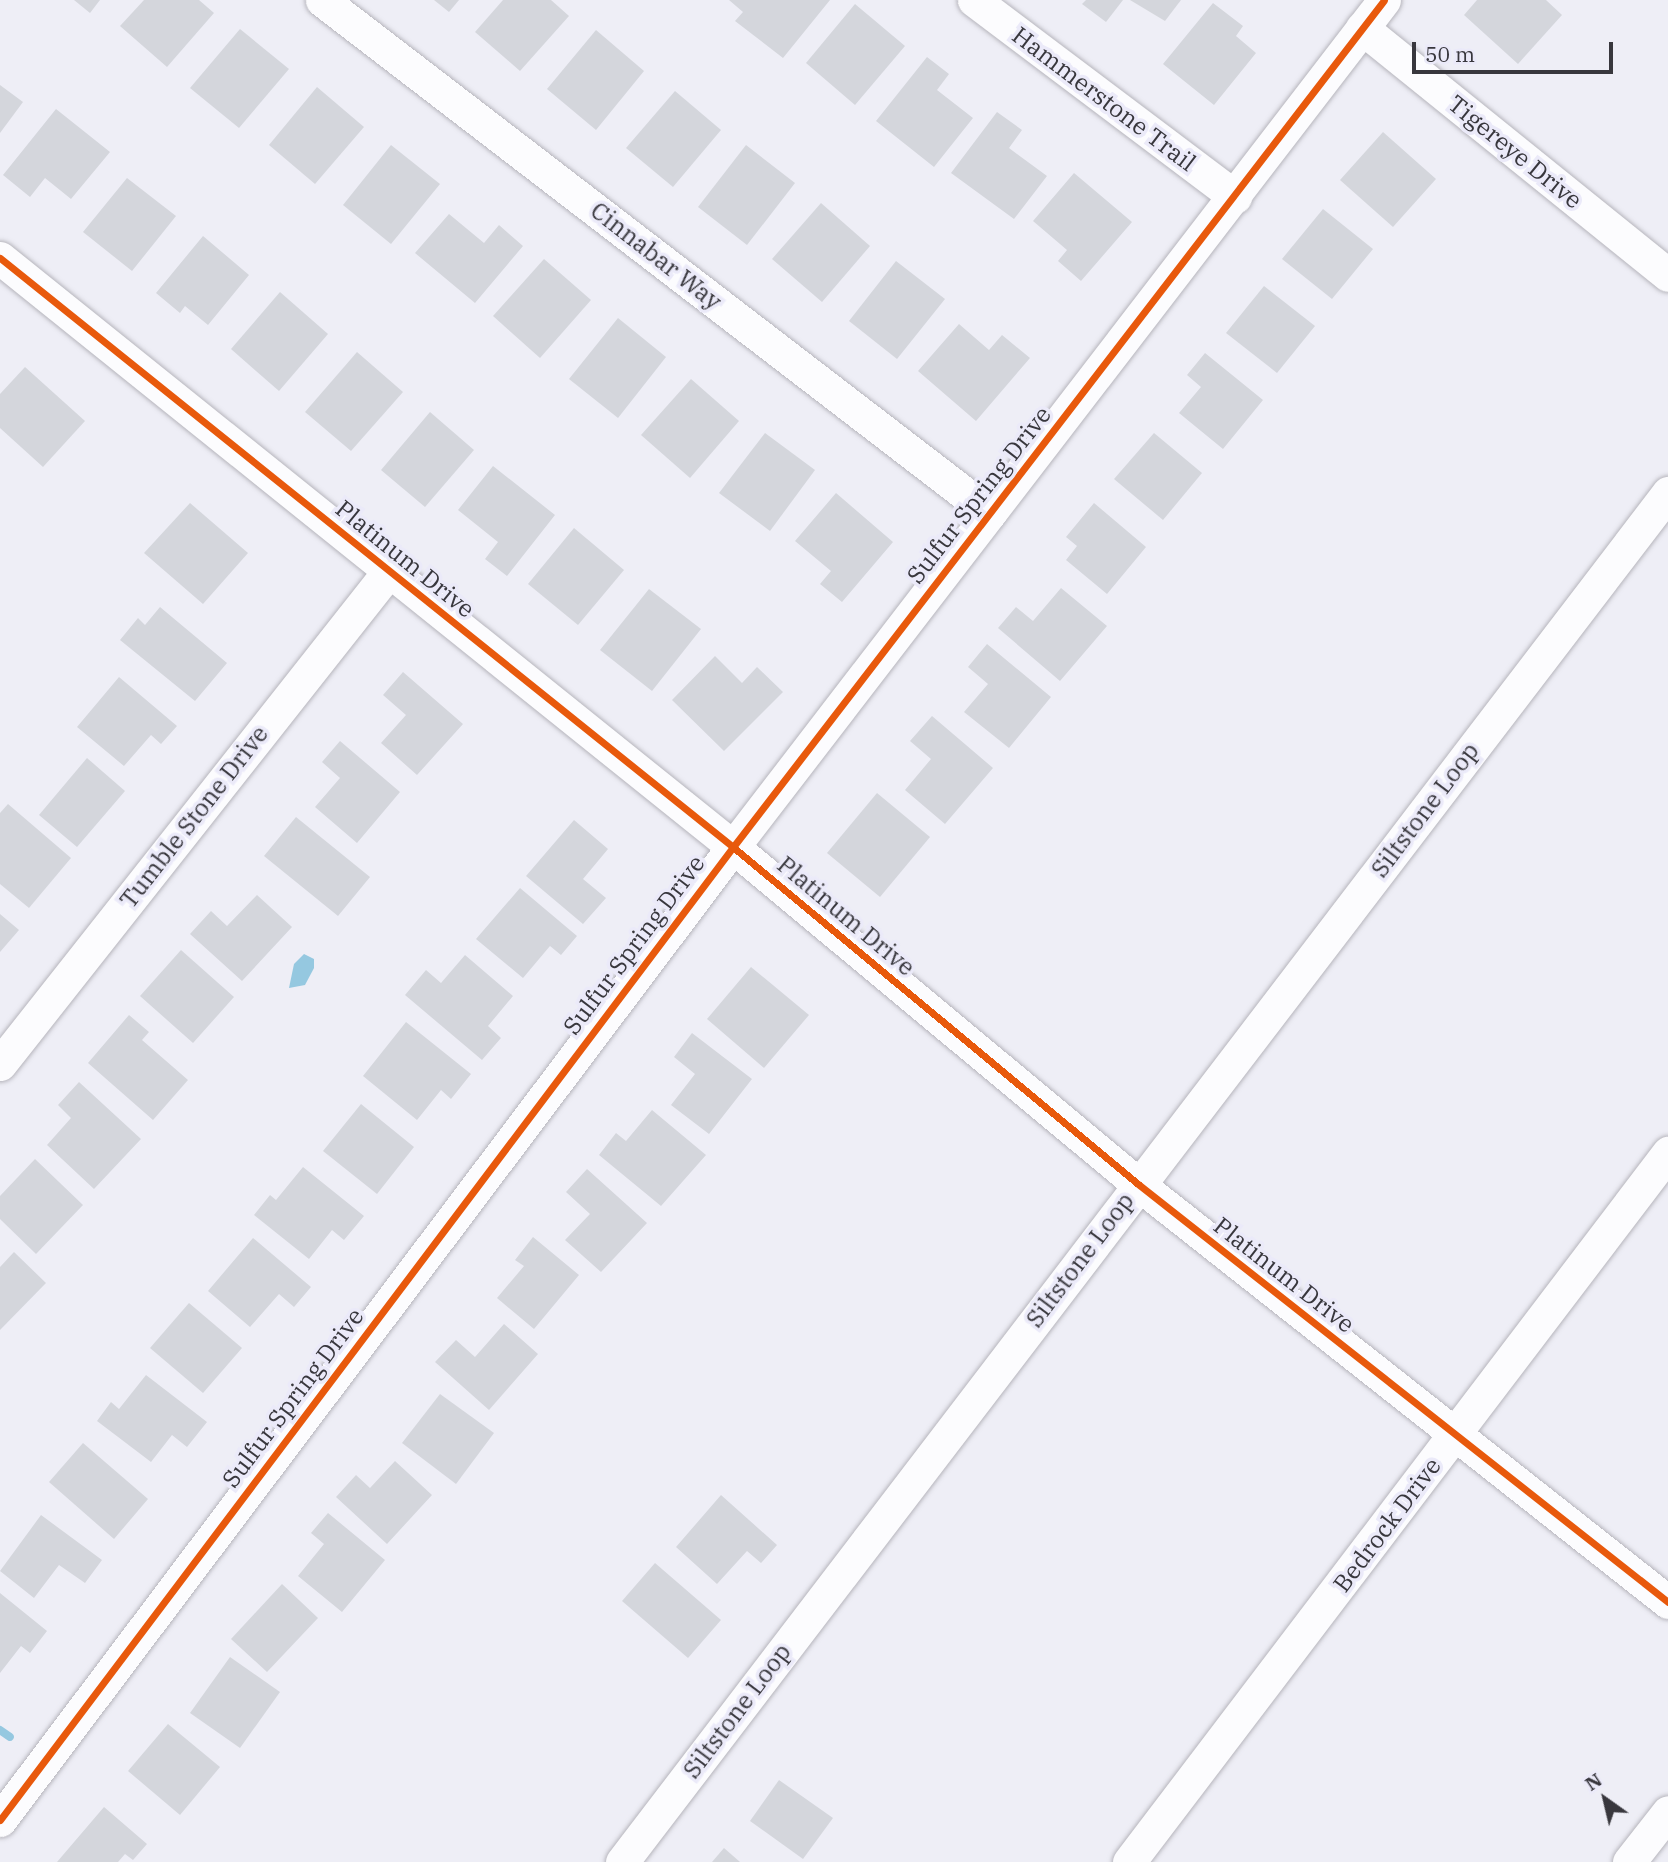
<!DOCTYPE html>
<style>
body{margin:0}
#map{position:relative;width:1668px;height:1862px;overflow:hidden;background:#eeeef6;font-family:"IBM Plex Serif",serif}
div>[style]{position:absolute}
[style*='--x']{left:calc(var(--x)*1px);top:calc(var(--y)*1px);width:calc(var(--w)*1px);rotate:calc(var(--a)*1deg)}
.water>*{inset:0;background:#95c8e0}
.stream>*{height:8px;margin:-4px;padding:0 4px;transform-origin:4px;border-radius:4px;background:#95c8e0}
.building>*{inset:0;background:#d4d6dc}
.roads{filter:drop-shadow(0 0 2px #b6b5bc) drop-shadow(0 0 2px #b6b5bc)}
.minor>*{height:33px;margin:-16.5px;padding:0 16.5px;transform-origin:16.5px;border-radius:16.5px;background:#fcfcfe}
.cycleway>*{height:7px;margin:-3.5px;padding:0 3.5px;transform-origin:3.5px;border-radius:3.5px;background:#e8590c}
span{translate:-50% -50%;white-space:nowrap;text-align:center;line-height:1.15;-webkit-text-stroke:7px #ebeaf9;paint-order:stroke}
.street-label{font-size:24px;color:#38373d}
.north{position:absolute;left:1570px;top:1764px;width:70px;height:70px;-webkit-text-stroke:5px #ebeaf9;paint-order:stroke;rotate:326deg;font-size:19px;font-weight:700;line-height:28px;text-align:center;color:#38373d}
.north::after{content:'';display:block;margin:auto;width:24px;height:32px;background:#38373d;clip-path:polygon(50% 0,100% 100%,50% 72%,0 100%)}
.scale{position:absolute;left:1412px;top:42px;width:201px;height:32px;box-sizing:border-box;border:4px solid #38373d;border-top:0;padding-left:9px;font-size:21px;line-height:24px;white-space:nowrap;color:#38373d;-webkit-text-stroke:5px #ebeaf9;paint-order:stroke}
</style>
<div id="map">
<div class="water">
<div style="clip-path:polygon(304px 954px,314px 959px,314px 968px,305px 985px,289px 988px,294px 964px)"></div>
</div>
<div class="stream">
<div style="--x:0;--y:1730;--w:12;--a:35"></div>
</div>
<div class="building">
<div style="clip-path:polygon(74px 0,100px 0,90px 13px)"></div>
<div style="clip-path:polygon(144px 0,199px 0,214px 13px,167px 67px,120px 26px)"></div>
<div style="clip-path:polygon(434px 0,459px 0,449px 12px)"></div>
<div style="clip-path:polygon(503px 0,551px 0,569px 16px,520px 71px,475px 32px)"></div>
<div style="clip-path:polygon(729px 0,830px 0,783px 58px,735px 21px,743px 12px)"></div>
<div style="clip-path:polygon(1086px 0,1123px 0,1106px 22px,1082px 4px)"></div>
<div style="clip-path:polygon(1130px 0,1181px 0,1165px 21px)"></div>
<div style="clip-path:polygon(1477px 0,1546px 0,1562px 15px,1518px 64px,1464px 15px)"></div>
<div style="clip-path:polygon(1213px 3px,1243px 26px,1236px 36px,1256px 53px,1214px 105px,1163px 64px)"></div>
<div style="clip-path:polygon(855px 4px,905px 46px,855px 105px,806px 63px)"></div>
<div style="clip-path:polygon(240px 29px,289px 69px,239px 128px,190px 88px)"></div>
<div style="clip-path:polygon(596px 30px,644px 71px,596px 130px,547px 89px)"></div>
<div style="clip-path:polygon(927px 57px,949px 74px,937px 90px,973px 118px,934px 167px,876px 121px)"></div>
<div style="clip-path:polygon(0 85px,23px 102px,0 133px)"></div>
<div style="clip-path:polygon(317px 87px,364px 127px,315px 184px,269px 145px)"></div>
<div style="clip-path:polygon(675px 91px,721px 130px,673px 187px,626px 148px)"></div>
<div style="clip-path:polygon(56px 109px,110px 152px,71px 199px,45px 178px,30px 197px,3px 175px)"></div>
<div style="clip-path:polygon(997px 112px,1022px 130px,1009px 148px,1047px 176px,1014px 219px,951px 173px)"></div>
<div style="clip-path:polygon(1383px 132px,1436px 179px,1393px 227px,1340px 180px)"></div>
<div style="clip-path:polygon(391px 145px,440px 184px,391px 244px,343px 205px)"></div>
<div style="clip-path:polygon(746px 145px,795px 183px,747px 245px,698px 207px)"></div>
<div style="clip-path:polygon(1074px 173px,1132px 222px,1081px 281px,1058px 261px,1067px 250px,1033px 221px)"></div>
<div style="clip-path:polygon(127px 178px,176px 216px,132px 271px,83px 232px)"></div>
<div style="clip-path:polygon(821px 203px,870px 246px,822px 302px,772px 259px)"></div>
<div style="clip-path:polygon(1323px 209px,1373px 249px,1332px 299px,1282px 259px)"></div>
<div style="clip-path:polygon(449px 214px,484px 243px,499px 225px,523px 246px,475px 303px,415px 253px)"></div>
<div style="clip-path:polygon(203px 236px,249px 275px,208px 325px,185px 306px,180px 313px,156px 293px)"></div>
<div style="clip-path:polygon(544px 259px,591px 300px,540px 358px,493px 316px)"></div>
<div style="clip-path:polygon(896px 261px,945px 299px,897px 359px,849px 321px)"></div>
<div style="clip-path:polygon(1264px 286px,1315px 326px,1277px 373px,1226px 333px)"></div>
<div style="clip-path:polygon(280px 292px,328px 334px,279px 391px,231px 349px)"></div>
<div style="clip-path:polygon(618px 318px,666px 357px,618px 418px,569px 379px)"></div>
<div style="clip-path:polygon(959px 324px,989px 350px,1002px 335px,1030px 358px,976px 421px,918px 371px)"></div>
<div style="clip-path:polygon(357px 352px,403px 392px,351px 451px,305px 412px)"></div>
<div style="clip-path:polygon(1205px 353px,1263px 400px,1223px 449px,1179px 413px,1201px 387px,1187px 375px)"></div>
<div style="clip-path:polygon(25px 367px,85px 421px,43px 467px,0 428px,0 394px)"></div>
<div style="clip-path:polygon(691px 379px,739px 421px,690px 478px,641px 435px)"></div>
<div style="clip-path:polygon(430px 412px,474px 450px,425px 507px,381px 470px)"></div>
<div style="clip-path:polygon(765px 433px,815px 470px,770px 531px,719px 493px)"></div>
<div style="clip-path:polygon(1154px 433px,1202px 473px,1163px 520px,1114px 479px)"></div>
<div style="clip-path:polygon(493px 466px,555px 515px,507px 576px,485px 559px,498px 542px,458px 510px)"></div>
<div style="clip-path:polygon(836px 493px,893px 542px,842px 602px,820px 584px,831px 571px,795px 541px)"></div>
<div style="clip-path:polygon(190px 503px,248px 553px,203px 604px,144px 553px)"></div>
<div style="clip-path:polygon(1094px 503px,1146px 547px,1107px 594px,1066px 560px,1077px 546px,1066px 537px)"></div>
<div style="clip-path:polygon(574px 528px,624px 570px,578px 625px,528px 584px)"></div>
<div style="clip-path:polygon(1061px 588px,1107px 626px,1060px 681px,998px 628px,1016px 607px,1033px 621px)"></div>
<div style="clip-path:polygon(649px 589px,701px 629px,652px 691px,600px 650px)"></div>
<div style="clip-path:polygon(160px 607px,227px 663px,195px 701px,120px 640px,138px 618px,145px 625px)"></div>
<div style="clip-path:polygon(987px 644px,1051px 697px,1009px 748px,964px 712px,988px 684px,968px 667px)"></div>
<div style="clip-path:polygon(715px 656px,742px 683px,757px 667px,783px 692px,724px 751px,672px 700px)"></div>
<div style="clip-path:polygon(403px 672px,463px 724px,417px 775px,381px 743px,406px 715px,383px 695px)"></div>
<div style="clip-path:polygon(119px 677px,177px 726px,161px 744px,151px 735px,124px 766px,77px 727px)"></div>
<div style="clip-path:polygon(932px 716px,993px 768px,945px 824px,905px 790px,931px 759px,910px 741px)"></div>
<div style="clip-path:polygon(340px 741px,400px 792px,357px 843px,315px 807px,340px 778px,322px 762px)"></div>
<div style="clip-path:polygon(87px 758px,125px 791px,77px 847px,39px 815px)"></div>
<div style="clip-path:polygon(877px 793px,930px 837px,880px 897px,827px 853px)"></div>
<div style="clip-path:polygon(8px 804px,71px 858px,29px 908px,0 884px,0 813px)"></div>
<div style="clip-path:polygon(296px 817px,370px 877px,338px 916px,264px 856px)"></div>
<div style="clip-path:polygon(574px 820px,608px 849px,583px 879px,606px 898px,583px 924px,526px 876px)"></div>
<div style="clip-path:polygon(520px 888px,577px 936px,561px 955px,550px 946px,523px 978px,476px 939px)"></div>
<div style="clip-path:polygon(257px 895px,292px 927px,242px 981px,190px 934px,211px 911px,227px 926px)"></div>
<div style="clip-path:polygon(0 914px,19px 930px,0 952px)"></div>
<div style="clip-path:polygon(181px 950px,234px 997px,193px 1043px,140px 996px)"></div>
<div style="clip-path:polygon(465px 955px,513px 996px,488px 1026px,501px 1038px,482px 1060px,405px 995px,426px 970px,441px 983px)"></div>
<div style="clip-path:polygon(751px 967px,809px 1015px,764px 1068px,707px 1019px)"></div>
<div style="clip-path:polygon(129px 1015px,149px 1032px,142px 1040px,188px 1080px,153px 1120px,88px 1063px)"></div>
<div style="clip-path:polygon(406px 1022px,471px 1074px,451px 1099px,441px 1090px,417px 1120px,363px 1076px)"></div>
<div style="clip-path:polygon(692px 1033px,752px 1079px,709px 1134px,671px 1105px,695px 1074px,674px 1057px)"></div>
<div style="clip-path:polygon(79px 1082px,141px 1139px,94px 1189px,47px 1145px,71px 1118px,58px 1105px)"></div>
<div style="clip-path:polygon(361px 1104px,414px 1147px,377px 1194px,323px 1151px)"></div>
<div style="clip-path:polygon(652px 1110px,706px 1155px,661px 1206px,599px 1155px,616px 1133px,626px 1141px)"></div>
<div style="clip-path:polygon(35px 1159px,83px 1205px,36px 1254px,0 1219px,0 1196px)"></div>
<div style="clip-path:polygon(303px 1167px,364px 1216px,344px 1240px,332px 1230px,309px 1259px,254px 1215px,270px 1195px,276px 1200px)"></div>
<div style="clip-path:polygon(587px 1169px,647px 1223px,601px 1272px,565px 1240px,590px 1214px,566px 1192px)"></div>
<div style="clip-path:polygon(533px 1237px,579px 1275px,534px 1329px,497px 1298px,524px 1266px,515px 1260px)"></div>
<div style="clip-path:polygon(253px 1238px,311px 1287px,294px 1307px,279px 1294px,250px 1327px,208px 1291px)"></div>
<div style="clip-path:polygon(14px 1252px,46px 1283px,0 1330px,0 1267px)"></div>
<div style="clip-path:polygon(189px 1303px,242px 1348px,203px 1393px,150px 1348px)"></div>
<div style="clip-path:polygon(504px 1324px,538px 1354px,489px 1410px,435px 1362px,456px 1340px,475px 1357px)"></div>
<div style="clip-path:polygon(146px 1375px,207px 1422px,187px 1447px,172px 1435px,151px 1462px,97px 1421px,111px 1402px,119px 1409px)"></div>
<div style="clip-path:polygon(440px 1394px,494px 1433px,456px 1484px,402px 1443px)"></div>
<div style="clip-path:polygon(83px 1443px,148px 1499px,114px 1539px,49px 1482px)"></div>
<div style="clip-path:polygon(395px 1461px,432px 1495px,387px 1544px,336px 1497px,356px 1475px,370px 1488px)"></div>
<div style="clip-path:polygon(721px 1495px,777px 1545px,761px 1563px,747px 1551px,717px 1584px,676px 1547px)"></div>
<div style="clip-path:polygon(328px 1513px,385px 1560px,342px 1612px,298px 1576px,324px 1544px,311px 1533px)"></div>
<div style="clip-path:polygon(41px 1515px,102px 1560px,85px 1583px,59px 1565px,34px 1598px,0 1571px)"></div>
<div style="clip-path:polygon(655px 1563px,721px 1620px,688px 1658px,622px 1601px)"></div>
<div style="clip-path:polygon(282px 1584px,318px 1618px,267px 1672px,231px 1639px)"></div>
<div style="clip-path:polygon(0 1593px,47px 1631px,30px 1653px,21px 1646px,0 1673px)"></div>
<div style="clip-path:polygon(230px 1657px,280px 1692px,240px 1748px,190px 1713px)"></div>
<div style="clip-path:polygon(168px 1724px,220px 1767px,180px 1815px,128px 1771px)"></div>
<div style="clip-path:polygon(779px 1780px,833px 1818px,803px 1859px,750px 1821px)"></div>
<div style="clip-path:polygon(104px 1807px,147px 1844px,133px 1860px,125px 1854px,118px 1862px,57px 1862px)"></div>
<div style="clip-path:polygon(724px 1848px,740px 1862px,712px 1862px)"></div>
</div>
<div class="roads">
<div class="minor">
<div style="--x:322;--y:0;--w:842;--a:37.52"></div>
<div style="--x:974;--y:0;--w:327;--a:37"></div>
<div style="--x:1362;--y:28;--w:393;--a:38.9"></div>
<div style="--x:0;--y:258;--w:940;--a:38.78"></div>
<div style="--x:733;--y:847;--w:527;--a:39.76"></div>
<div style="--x:1138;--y:1184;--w:675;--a:38.26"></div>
<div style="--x:0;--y:1064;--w:628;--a:-51.72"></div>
<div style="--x:0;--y:1820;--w:1218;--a:-53.01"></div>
<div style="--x:733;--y:847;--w:1068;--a:-52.45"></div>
<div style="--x:622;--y:1862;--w:1723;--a:-52.62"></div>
<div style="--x:1129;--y:1862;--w:891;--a:-52.76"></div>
<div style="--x:1629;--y:1862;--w:63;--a:-52"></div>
</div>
</div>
<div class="cycleway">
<div style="--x:0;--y:258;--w:940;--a:38.78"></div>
<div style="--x:733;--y:847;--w:527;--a:39.76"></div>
<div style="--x:1138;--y:1184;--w:675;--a:38.26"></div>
<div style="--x:0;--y:1820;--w:1218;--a:-53.01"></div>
<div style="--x:733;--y:847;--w:1068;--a:-52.45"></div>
</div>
<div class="street-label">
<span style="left:1104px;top:99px;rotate:37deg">Hammerstone Trail</span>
<span style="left:1515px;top:152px;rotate:39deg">Tigereye Drive</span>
<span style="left:656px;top:256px;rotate:38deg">Cinnabar Way</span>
<span style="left:979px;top:495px;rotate:-52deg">Sulfur Spring Drive</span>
<span style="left:405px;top:559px;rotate:39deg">Platinum Drive</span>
<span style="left:1425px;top:810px;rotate:-53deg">Siltstone Loop</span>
<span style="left:194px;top:817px;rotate:-52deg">Tumble Stone Drive</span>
<span style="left:846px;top:916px;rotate:40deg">Platinum Drive</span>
<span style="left:634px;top:945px;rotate:-53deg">Sulfur Spring Drive</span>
<span style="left:1080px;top:1260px;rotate:-53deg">Siltstone Loop</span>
<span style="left:1284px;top:1275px;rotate:38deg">Platinum Drive</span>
<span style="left:293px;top:1398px;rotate:-53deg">Sulfur Spring Drive</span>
<span style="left:1387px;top:1525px;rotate:-53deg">Bedrock Drive</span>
<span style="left:737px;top:1711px;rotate:-53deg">Siltstone Loop</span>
</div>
<div class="north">N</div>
<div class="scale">50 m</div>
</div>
